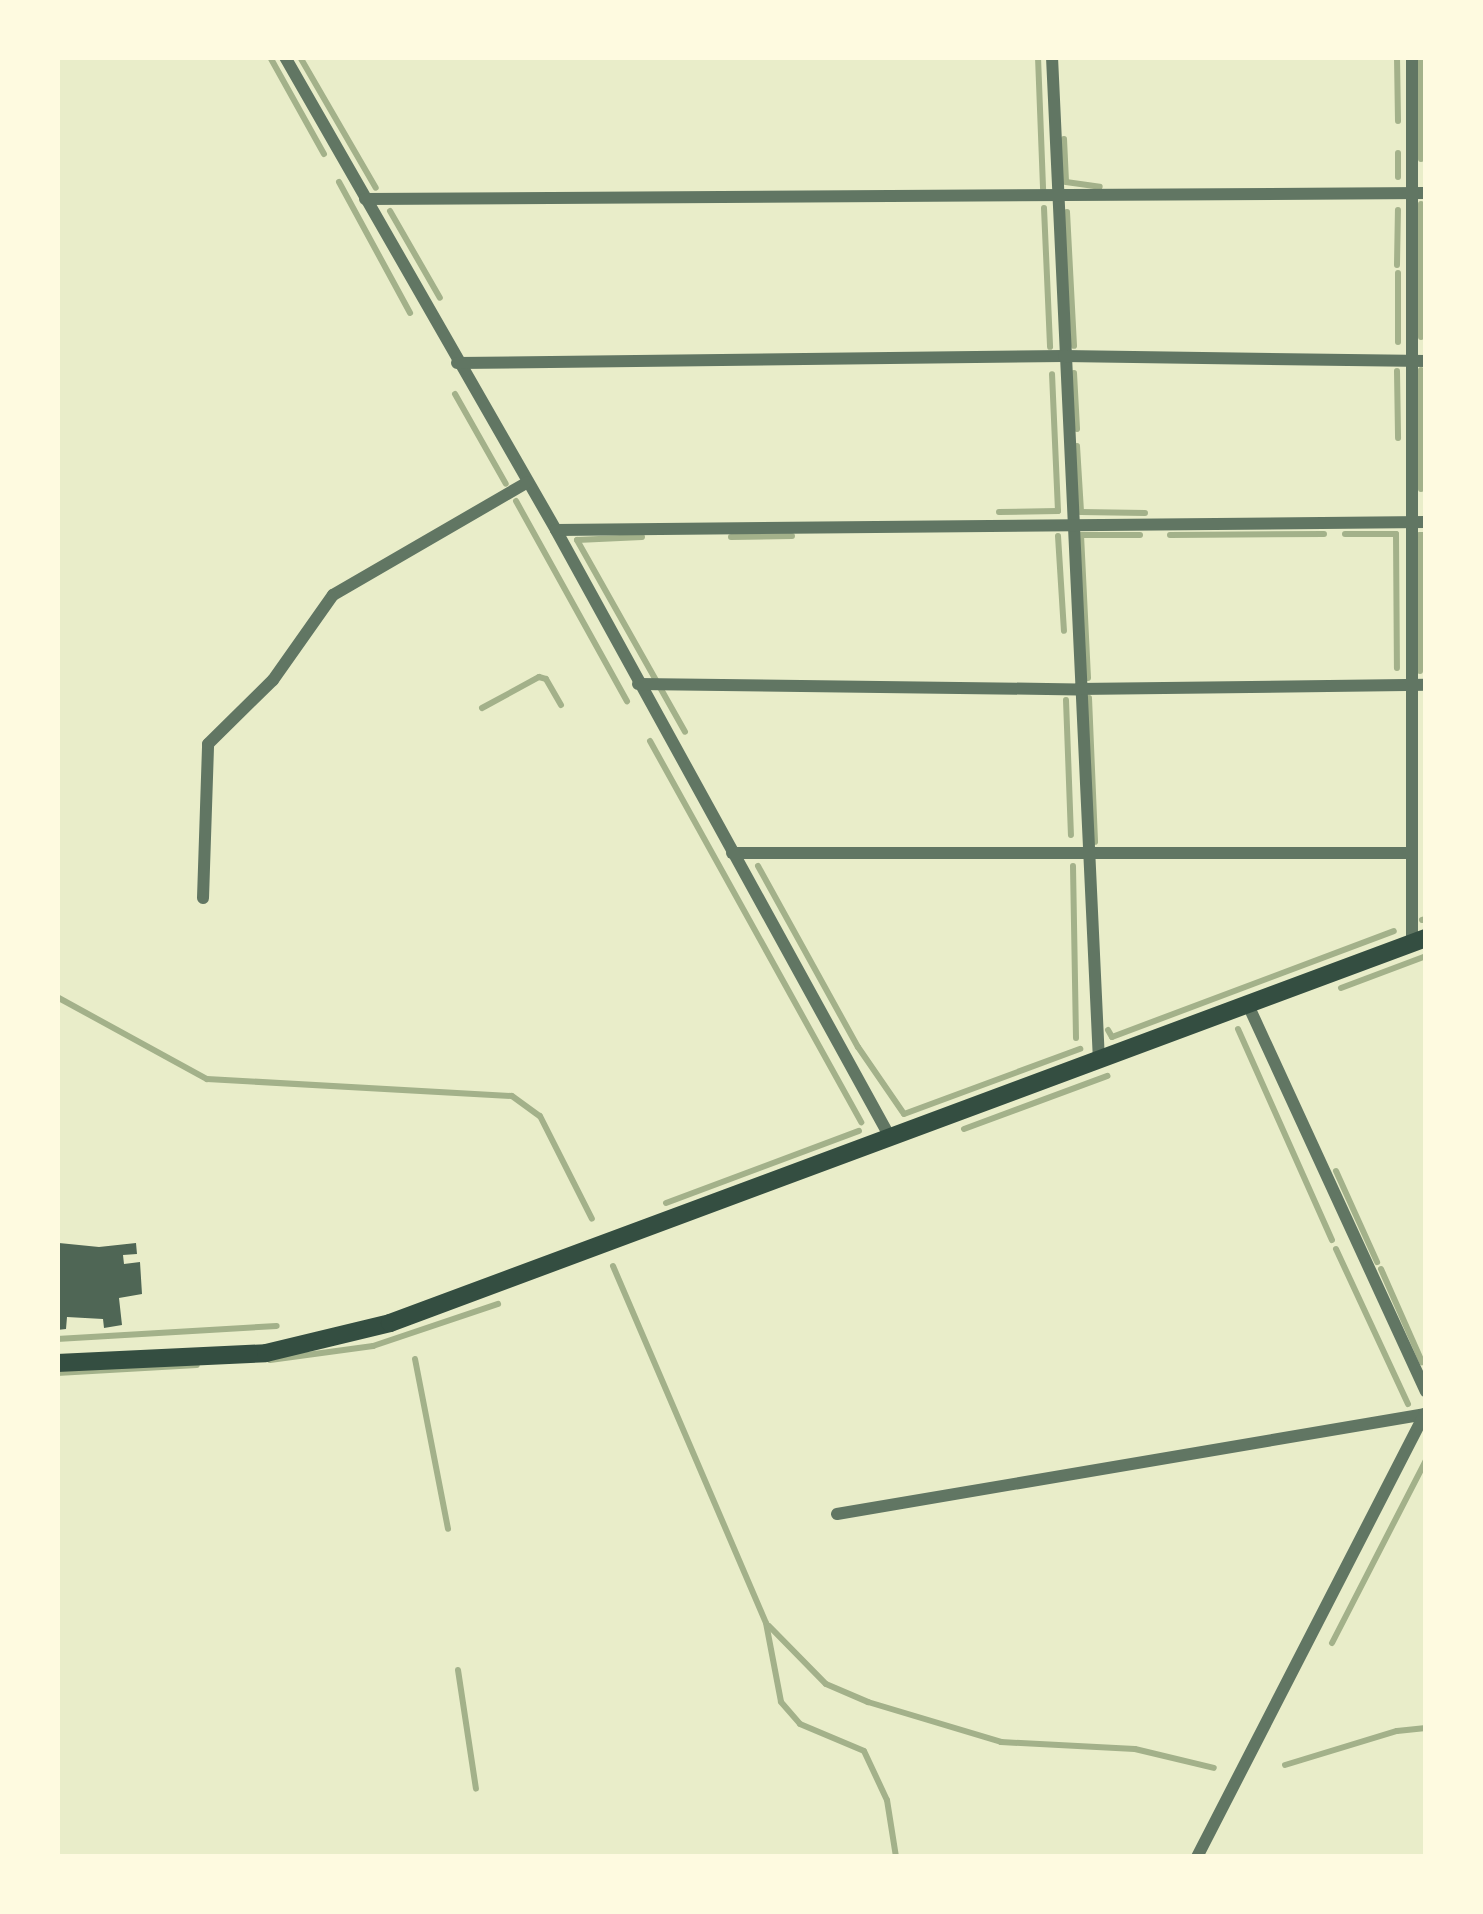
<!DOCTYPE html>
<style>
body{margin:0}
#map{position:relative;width:1483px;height:1914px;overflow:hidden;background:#e9edc9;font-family:Quicksand,sans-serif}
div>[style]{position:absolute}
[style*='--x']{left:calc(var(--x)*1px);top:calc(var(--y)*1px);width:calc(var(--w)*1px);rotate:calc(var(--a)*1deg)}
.stream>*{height:6px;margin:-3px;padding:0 3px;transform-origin:3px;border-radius:3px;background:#a3b18a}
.building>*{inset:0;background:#4f6655}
.minor>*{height:12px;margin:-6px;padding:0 6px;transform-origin:6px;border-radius:6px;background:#617663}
.secondary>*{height:18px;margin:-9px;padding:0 9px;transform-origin:9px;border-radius:9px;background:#344e41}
span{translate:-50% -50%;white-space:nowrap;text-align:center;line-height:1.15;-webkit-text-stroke:12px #fefae0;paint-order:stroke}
.frame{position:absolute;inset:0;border:60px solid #fefae0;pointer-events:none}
</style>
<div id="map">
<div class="stream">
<div style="--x:270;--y:57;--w:111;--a:60.9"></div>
<div style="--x:300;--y:57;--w:151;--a:59.9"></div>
<div style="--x:1038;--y:57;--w:132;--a:87.8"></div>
<div style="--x:1397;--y:57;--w:64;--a:89.1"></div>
<div style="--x:1064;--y:139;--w:43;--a:87.3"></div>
<div style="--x:1066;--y:182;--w:34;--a:8"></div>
<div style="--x:1421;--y:159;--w:102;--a:-90"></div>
<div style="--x:1398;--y:177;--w:24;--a:-90"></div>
<div style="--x:339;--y:182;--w:149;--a:61.5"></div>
<div style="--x:1044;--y:208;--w:139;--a:87.5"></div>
<div style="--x:390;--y:211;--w:100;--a:60.1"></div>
<div style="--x:1067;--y:212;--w:134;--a:87"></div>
<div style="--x:1397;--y:265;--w:55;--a:-89"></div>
<div style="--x:1398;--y:273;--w:69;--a:90"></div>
<div style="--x:1421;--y:337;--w:133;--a:-90"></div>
<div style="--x:1421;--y:370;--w:119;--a:90"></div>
<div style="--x:1397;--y:371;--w:67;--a:89.1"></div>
<div style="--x:1074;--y:373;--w:56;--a:86.9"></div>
<div style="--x:455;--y:394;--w:103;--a:60.5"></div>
<div style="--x:1077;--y:446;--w:66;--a:86.5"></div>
<div style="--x:1081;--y:512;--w:64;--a:0.9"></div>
<div style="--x:516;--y:501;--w:229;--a:61"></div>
<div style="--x:999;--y:512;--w:59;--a:-1"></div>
<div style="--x:1058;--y:511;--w:137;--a:-92.5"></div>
<div style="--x:1345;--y:534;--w:51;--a:0"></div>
<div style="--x:1396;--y:534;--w:134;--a:89.6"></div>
<div style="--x:1170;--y:535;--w:154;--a:-0.4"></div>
<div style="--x:1058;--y:536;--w:95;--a:86.4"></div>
<div style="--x:642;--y:537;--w:65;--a:177.4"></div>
<div style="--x:577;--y:540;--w:220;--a:60.6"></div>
<div style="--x:731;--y:537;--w:61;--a:-0.9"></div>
<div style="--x:1420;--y:671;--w:136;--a:-90"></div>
<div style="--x:1420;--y:535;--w:6;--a:0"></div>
<div style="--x:1088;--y:678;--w:143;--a:-92.8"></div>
<div style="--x:1081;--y:535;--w:59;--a:0"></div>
<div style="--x:1089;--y:698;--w:144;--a:87.6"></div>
<div style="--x:1066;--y:700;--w:135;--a:87.9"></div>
<div style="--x:482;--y:708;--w:65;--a:-28.5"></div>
<div style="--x:539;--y:677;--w:7;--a:16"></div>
<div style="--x:546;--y:679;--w:30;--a:60"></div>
<div style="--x:650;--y:741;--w:436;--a:61"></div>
<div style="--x:758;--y:866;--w:207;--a:61.1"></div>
<div style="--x:858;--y:1047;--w:81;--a:55.5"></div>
<div style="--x:904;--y:1114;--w:188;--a:-20.3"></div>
<div style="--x:1073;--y:866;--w:172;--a:89"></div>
<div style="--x:1422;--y:920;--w:4;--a:-14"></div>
<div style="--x:1341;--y:988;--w:91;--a:-20.6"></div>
<div style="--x:57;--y:997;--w:171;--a:28.7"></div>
<div style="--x:207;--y:1079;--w:305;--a:3.2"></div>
<div style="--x:512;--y:1096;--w:34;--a:36"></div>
<div style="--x:540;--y:1116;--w:115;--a:63.2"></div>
<div style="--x:1238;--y:1029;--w:231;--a:66"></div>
<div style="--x:1108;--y:1030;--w:8;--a:60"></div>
<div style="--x:1112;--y:1037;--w:301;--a:-20.6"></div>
<div style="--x:964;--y:1129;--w:153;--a:-20.3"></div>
<div style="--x:1336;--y:1171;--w:100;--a:65.7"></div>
<div style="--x:666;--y:1203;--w:206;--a:-20.5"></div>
<div style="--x:1336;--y:1249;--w:171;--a:65.1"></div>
<div style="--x:613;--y:1266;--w:388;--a:66.8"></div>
<div style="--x:766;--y:1623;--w:80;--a:79.2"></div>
<div style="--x:781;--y:1702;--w:29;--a:49"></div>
<div style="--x:800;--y:1724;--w:69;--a:22.9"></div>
<div style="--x:864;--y:1751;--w:54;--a:64.9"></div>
<div style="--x:887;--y:1800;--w:58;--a:81"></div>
<div style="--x:1381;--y:1269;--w:102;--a:66.2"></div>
<div style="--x:57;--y:1339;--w:220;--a:-3.4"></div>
<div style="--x:415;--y:1359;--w:173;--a:79"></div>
<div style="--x:270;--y:1360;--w:104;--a:-7.7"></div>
<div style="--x:373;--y:1346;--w:132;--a:-18.6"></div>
<div style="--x:57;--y:1373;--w:140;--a:-3.3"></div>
<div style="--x:769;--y:1626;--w:81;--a:45.5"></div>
<div style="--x:826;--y:1684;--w:46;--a:23.2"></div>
<div style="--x:868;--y:1702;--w:139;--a:16.7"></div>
<div style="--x:1001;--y:1742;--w:134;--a:3"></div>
<div style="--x:1135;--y:1749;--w:81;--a:13.5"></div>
<div style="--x:1332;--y:1643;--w:206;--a:-62.8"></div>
<div style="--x:458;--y:1670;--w:120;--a:81.4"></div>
<div style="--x:1285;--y:1765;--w:117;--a:-16.9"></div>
<div style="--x:1397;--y:1731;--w:29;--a:-6"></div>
</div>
<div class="building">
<div style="clip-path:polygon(59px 1243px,99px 1247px,136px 1243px,137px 1254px,123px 1255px,124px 1264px,140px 1262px,142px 1294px,119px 1298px,122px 1325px,104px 1328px,103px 1319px,67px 1317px,66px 1329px,57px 1330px)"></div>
</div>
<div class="minor">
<div style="--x:285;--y:57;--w:545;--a:60.19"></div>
<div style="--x:556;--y:530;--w:695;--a:61.19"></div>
<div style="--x:1052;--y:57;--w:1004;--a:87.32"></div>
<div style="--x:365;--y:199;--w:1061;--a:-0.32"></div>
<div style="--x:457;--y:363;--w:607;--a:-0.66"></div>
<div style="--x:1064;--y:356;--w:362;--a:0.8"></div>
<div style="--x:556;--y:530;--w:870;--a:-0.53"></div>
<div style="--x:638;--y:684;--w:440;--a:0.7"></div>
<div style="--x:1078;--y:689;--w:348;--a:-0.7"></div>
<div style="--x:732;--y:853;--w:676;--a:0"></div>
<div style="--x:203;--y:898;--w:154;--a:-88.1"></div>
<div style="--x:208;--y:744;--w:91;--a:-44.6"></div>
<div style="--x:273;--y:680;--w:104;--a:-54.8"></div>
<div style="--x:333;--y:595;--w:225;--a:-30.1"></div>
<div style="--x:1412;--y:944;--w:887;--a:-90"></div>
<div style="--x:1249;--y:1007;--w:423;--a:65.3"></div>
<div style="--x:837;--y:1514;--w:597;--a:-9.64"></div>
<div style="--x:1197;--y:1857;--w:498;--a:-62.8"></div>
</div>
<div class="secondary">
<div style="--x:57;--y:1363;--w:209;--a:-2.7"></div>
<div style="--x:266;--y:1353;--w:128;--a:-13.6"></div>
<div style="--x:390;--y:1323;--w:1105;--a:-20.39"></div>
</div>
<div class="frame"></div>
</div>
